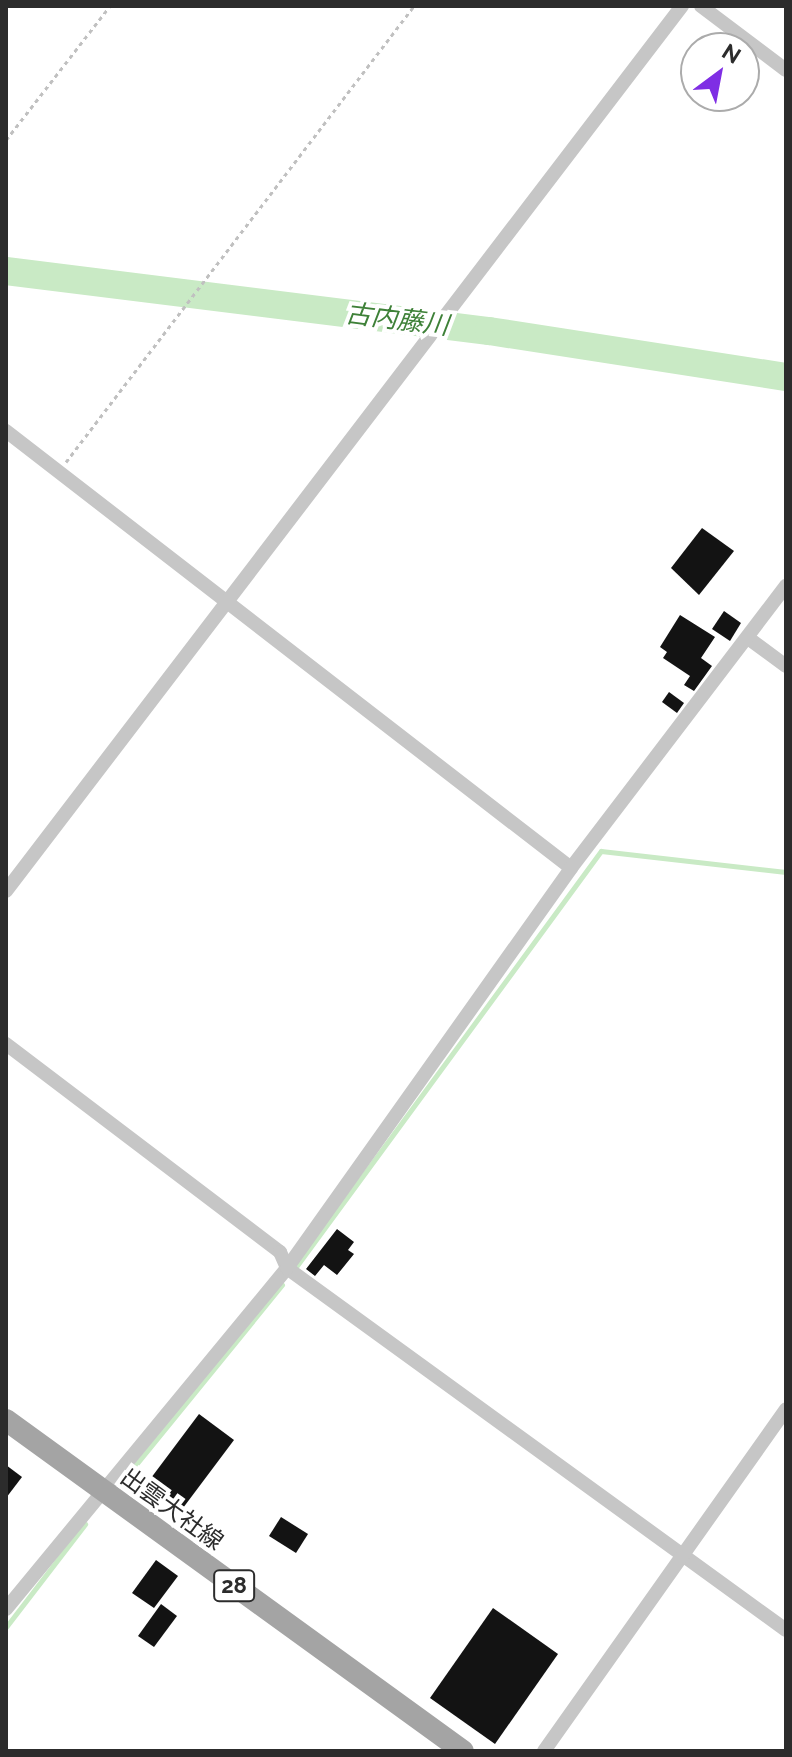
<!DOCTYPE html>
<meta charset="utf-8">
<style>
body{margin:0}
#map{position:relative;width:792px;height:1757px;overflow:hidden;background:#fff;font-family:Raleway,"Noto Sans JP",sans-serif}
div>[style]{position:absolute}
[style*='--x']{left:calc(var(--x)*1px);top:calc(var(--y)*1px);width:calc(var(--w)*1px);rotate:calc(var(--a)*1deg)}
.stream>*{height:5px;margin:-2.5px;padding:0 2.5px;transform-origin:2.5px;border-radius:2.5px;background:#c9eac5}
.river>*{height:28px;margin:-14px;padding:0 14px;transform-origin:14px;border-radius:14px;background:#c9eac5}
.building>*{inset:0;background:#131313}
.path>*{height:3px;margin-top:-1.5px;transform-origin:0;background:repeating-linear-gradient(90deg,#c0c0c0 0 4px,transparent 0 8px)}
.minor>*{height:14px;margin:-7px;padding:0 7px;transform-origin:7px;border-radius:7px;background:#c6c6c6}
.primary>*{height:22px;margin:-11px;padding:0 11px;transform-origin:11px;border-radius:11px;background:#a4a4a4}
span{translate:-50% -50%;white-space:nowrap;text-align:center;line-height:1.15;-webkit-text-stroke:8px #fff;paint-order:stroke}
.shield-label span{padding:2px 6px;background:#fff;border:2px solid;border-radius:6px;-webkit-text-stroke-width:0}
.shield-label{font-size:22px;color:#2c2c2c;font-weight:700}
.street-label{font-size:24px;color:#2c2c2c}
.water-label{font-size:26px;color:#3e8138;font-style:italic}
.frame{position:absolute;inset:0;border:8px solid #2c2c2c;pointer-events:none}
.north{position:absolute;left:680px;top:32px;width:80px;height:80px;box-sizing:border-box;background:#fff;border:2px solid #ababab;border-radius:50%;rotate:32deg;font-size:22px;font-weight:700;line-height:32px;text-align:center;color:#2c2c2c}
.north::after{content:'';display:block;margin:auto;width:28px;height:36px;background:#7f2ee4;clip-path:polygon(50% 0,100% 100%,50% 72%,0 100%)}
</style>
<div id="map">
<div class="stream">
<div style="--x:293;--y:1271;--w:521;--a:-53.75"></div>
<div style="--x:601;--y:851;--w:186;--a:6.5"></div>
<div style="--x:125;--y:1478;--w:249;--a:-50.9"></div>
<div style="--x:6;--y:1627;--w:130;--a:-52.5"></div>
</div>
<div class="river">
<div style="--x:6;--y:271;--w:487;--a:7.1"></div>
<div style="--x:489;--y:331;--w:301;--a:8.8"></div>
</div>
<div class="building">
<div style="clip-path:polygon(702px 528px,734px 551px,699px 595px,671px 568px)"></div>
<div style="clip-path:polygon(724px 611px,741px 623px,730px 641px,712px 629px)"></div>
<div style="clip-path:polygon(680px 615px,715px 637px,701px 658px,712px 666px,694px 691px,684px 685px,690px 676px,663px 658px,667px 652px,660px 647px)"></div>
<div style="clip-path:polygon(669px 692px,684px 703px,677px 713px,662px 702px)"></div>
<div style="clip-path:polygon(337px 1229px,354px 1242px,348px 1250px,354px 1254px,337px 1275px,324px 1265px,315px 1276px,306px 1269px)"></div>
<div style="clip-path:polygon(199px 1414px,234px 1440px,183px 1508px,148px 1482px)"></div>
<div style="clip-path:polygon(6px 1465px,22px 1477px,6px 1498px)"></div>
<div style="clip-path:polygon(281px 1517px,308px 1534px,296px 1553px,269px 1536px)"></div>
<div style="clip-path:polygon(156px 1560px,178px 1576px,154px 1608px,132px 1593px)"></div>
<div style="clip-path:polygon(161px 1604px,177px 1616px,154px 1647px,138px 1636px)"></div>
<div style="clip-path:polygon(493px 1608px,558px 1654px,495px 1744px,430px 1698px)"></div>
</div>
<div class="path">
<div style="--x:6;--y:140;--w:170;--a:-52.2"></div>
<div style="--x:66;--y:462;--w:574;--a:-52.65"></div>
</div>
<div class="minor">
<div style="--x:701;--y:6;--w:106;--a:37"></div>
<div style="--x:6;--y:431;--w:714;--a:37.72"></div>
<div style="--x:748;--y:638;--w:47;--a:36.4"></div>
<div style="--x:6;--y:891;--w:1114;--a:-52.63"></div>
<div style="--x:6;--y:1044;--w:344;--a:37.2"></div>
<div style="--x:280;--y:1252;--w:17;--a:66"></div>
<div style="--x:287;--y:1268;--w:616;--a:35.96"></div>
<div style="--x:6;--y:1609;--w:442;--a:-50.5"></div>
<div style="--x:287;--y:1268;--w:491;--a:-54.6"></div>
<div style="--x:571;--y:868;--w:355;--a:-52.7"></div>
<div style="--x:544;--y:1751;--w:419;--a:-54.7"></div>
</div>
<div class="primary">
<div style="--x:6;--y:1420;--w:564;--a:35.92"></div>
</div>
<div class="shield-label">
<span style="left:234px;top:1586px">28</span>
</div>
<div class="street-label">
<span style="left:172px;top:1509px;rotate:36deg">出雲大社線</span>
</div>
<div class="water-label">
<span style="left:397px;top:320px;rotate:7deg">古内藤川</span>
</div>
<div class="frame"></div>
<div class="north">N</div>
</div>
